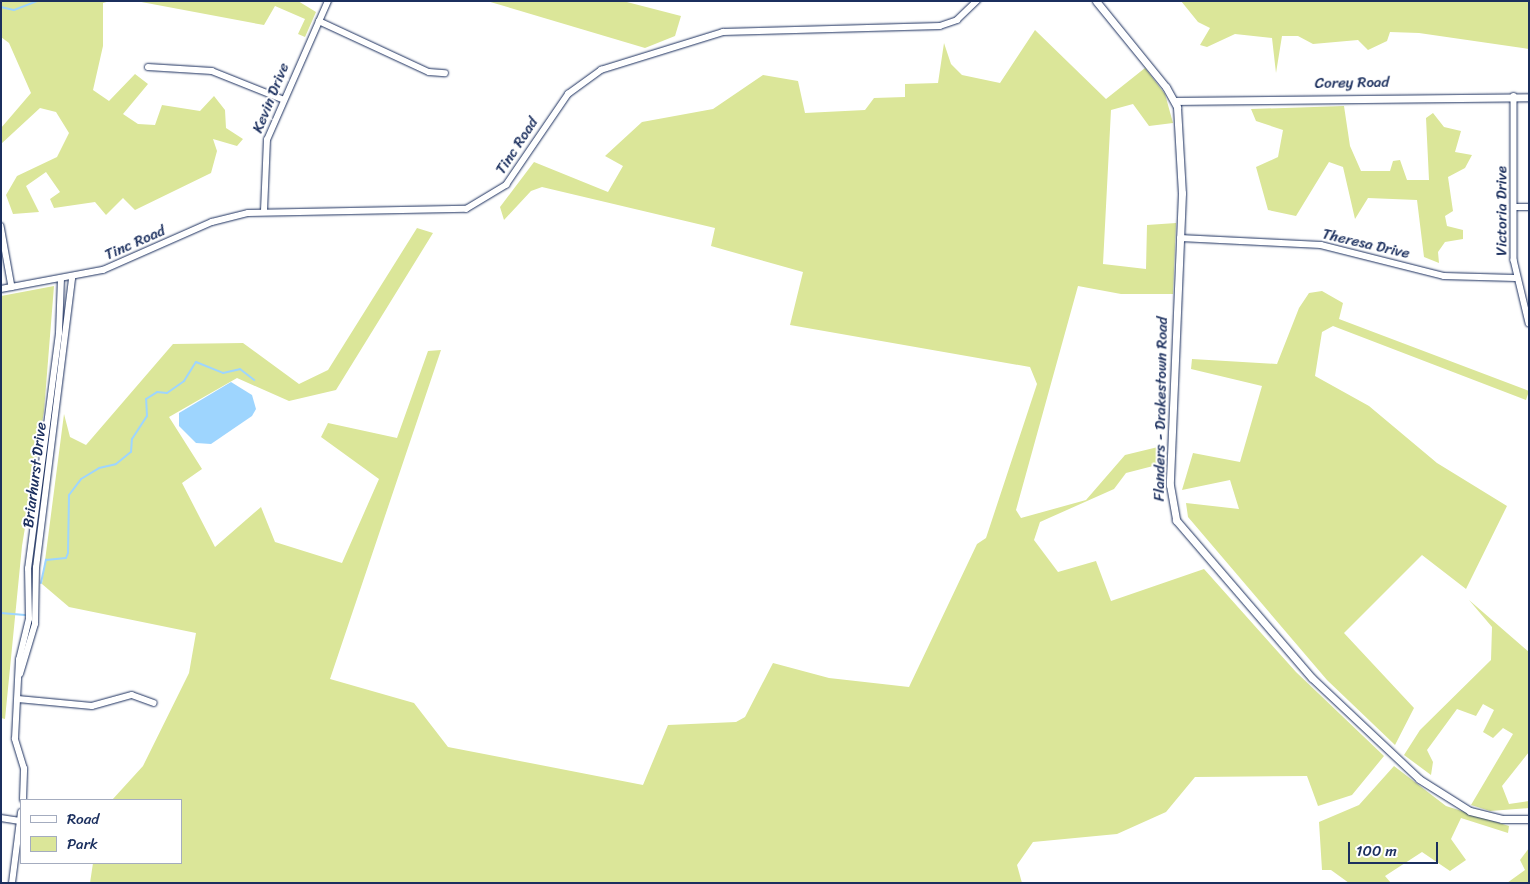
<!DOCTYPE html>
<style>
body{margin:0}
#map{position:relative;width:1530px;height:884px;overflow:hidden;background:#fff;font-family:Sriracha,sans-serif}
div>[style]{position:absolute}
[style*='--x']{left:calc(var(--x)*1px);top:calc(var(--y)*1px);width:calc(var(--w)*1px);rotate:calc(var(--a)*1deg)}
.green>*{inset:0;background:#dbe699}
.water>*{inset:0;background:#9ed5fe}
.stream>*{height:2px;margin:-1px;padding:0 1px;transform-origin:1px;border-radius:1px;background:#9ed5fe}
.roads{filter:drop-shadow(0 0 1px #1b2f5e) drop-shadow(0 0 1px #1b2f5e)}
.minor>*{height:5.5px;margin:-2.75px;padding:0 2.75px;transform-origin:2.75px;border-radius:2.75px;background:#fff}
.tertiary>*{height:7px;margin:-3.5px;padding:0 3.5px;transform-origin:3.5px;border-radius:3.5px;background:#fff}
span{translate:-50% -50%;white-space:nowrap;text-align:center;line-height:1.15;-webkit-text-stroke:4px #fff;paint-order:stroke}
.street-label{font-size:15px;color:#1b2f5e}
.frame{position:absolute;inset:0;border:2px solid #1b2f5e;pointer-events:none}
.legend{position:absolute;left:20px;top:799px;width:162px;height:65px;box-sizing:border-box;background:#fff;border:1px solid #a4acbf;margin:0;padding:6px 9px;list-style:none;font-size:15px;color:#1b2f5e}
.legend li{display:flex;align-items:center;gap:10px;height:25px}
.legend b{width:25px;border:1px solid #a4acbf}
.scale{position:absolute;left:1348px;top:842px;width:90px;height:22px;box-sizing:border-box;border:2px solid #1b2f5e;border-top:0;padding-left:6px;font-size:15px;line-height:18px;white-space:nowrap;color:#1b2f5e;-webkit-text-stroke:4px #fff;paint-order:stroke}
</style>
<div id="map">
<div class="green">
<div style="clip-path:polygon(1px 1px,110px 1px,103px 3px,103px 46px,93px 90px,109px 101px,135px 74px,148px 84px,123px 114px,138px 124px,155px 125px,162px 105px,200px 111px,214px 96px,225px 110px,226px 128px,243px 139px,237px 146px,213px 139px,217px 151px,211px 173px,135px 210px,123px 198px,106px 215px,95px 202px,54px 208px,50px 199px,60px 192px,46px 172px,26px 186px,39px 212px,13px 214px,6px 195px,17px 176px,57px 157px,69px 133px,56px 112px,40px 108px,1px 144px,1px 128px,31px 93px,9px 43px,1px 37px)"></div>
<div style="clip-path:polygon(136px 1px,298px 1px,316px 12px,305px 37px,298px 34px,305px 19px,275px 6px,264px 25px)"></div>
<div style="clip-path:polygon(487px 1px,623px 1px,681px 16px,675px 36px,645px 48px)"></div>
<div style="clip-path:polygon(1181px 1px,1529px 1px,1529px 49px,1419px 33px,1390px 32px,1387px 41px,1368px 50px,1358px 40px,1313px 44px,1298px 36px,1282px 36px,1276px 73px,1272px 38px,1235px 34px,1207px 47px,1200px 45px,1210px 28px,1198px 22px)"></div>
<div style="clip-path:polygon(1035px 30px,1106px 99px,1145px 68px,1165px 94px,1173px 123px,1149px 126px,1133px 104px,1111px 110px,1103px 264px,1146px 269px,1147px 225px,1176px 223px,1173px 294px,1121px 294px,1078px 286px,1016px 510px,1021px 518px,1086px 500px,1125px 455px,1158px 447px,1157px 465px,1126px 473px,1114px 489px,1040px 522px,1034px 540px,1058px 572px,1096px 561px,1111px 601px,1204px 569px,1296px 672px,1384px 756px,1352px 795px,1318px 806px,1307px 776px,1195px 777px,1166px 812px,1117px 834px,1033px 842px,1017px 865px,1022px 883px,90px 883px,93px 863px,181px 863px,181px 800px,112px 800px,143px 766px,189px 673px,196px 633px,69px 607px,42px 584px,64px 414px,70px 437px,86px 445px,173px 344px,243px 343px,299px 384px,328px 370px,417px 228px,433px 233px,336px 390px,289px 401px,237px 378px,169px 417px,202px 469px,182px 483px,215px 547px,261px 507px,275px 542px,342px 563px,379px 479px,321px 437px,328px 423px,397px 438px,428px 351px,441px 350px,330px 679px,414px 703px,448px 747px,643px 785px,668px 725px,736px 722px,745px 717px,773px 663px,829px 678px,909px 687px,977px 544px,986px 538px,1037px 384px,1030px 367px,790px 325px,803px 272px,711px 246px,715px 228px,542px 187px,531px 191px,504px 220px,500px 207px,534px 162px,608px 192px,623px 166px,605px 156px,642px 122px,713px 109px,763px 75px,798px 81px,805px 113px,865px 110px,874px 98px,905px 97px,905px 84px,938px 83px,944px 43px,951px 64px,962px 75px,1000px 83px)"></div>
<div style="clip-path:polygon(1344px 106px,1350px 146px,1361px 171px,1390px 171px,1393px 161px,1400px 160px,1407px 180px,1429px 180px,1426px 118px,1433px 113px,1444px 127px,1461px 131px,1455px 152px,1472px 155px,1465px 168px,1448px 177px,1453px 211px,1445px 216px,1447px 226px,1463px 230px,1463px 239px,1445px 242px,1438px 252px,1439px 263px,1424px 257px,1417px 200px,1368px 198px,1355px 219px,1343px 167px,1329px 162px,1296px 216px,1268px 210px,1256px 167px,1278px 157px,1283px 130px,1256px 121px,1251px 109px)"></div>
<div style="clip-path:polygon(54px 286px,44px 411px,22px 546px,5px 719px,1px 718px,1px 296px)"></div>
<div style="clip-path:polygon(1322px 291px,1343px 303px,1339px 319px,1529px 391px,1526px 400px,1333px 326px,1322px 332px,1315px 376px,1369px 406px,1437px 463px,1507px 506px,1466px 589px,1422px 555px,1344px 633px,1414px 708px,1395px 745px,1327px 680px,1188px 517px,1186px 503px,1239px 509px,1230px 480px,1182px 490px,1193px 453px,1240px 462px,1262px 386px,1191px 369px,1192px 359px,1277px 364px,1299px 308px,1309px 293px)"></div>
<div style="clip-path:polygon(1469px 600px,1529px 652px,1529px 752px,1502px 786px,1509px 804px,1529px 801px,1529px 808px,1490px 811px,1471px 805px,1513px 734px,1503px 728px,1493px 738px,1483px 732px,1494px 710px,1483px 704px,1476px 716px,1457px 709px,1427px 750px,1433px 762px,1431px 775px,1404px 755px,1420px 730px,1491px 660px,1492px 627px)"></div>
<div style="clip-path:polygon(1394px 766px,1446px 806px,1509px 826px,1508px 833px,1461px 818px,1451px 839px,1466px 860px,1450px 871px,1422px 852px,1385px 876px,1391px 883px,1349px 883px,1331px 870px,1322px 870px,1319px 822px,1359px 805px)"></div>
<div style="clip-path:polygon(1529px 848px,1529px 883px,1507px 883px,1525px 870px,1520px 860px)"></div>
</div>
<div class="water">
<div style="clip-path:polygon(231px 382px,252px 395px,256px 409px,252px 416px,211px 444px,196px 443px,179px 426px,179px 413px)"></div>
</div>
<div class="stream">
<div style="--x:1;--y:7;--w:13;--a:13"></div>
<div style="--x:14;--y:10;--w:26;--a:-21"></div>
<div style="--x:41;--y:583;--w:24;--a:-78"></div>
<div style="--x:46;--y:560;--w:20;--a:-6"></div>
<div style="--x:66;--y:558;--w:5;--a:-68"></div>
<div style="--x:68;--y:553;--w:58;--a:-89"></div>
<div style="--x:69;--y:495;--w:20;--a:-53"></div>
<div style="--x:81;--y:479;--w:21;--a:-31"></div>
<div style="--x:99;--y:468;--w:17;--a:-13"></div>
<div style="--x:116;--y:464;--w:19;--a:-39"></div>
<div style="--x:131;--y:452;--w:13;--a:-86"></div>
<div style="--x:132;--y:439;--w:27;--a:-57"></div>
<div style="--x:147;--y:416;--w:17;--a:-93"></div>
<div style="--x:146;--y:399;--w:13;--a:-32"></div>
<div style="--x:157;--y:392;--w:10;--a:6"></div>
<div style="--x:167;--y:393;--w:21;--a:-35"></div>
<div style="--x:184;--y:381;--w:22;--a:-58"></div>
<div style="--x:196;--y:362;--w:29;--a:22"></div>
<div style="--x:223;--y:373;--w:17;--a:-13"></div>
<div style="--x:240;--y:369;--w:18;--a:38"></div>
<div style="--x:1;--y:613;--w:24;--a:5"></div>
</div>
<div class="roads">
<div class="minor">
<div style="--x:319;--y:21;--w:121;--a:24.9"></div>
<div style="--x:429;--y:72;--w:16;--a:4"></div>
<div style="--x:148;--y:67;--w:64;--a:3.6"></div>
<div style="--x:212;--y:71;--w:75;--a:21.8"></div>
<div style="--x:1514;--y:96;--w:164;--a:90"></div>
<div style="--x:1514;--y:260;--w:65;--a:76.6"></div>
<div style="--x:1514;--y:207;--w:15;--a:0"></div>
<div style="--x:264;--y:211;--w:71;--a:-87.6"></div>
<div style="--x:267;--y:140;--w:152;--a:-66.3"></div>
<div style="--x:1;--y:226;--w:62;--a:79.8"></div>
<div style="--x:1180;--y:238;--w:141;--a:2.8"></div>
<div style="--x:1321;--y:245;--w:127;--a:14.1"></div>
<div style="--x:1444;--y:276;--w:71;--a:1.6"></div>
<div style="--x:1;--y:289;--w:104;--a:-10.6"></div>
<div style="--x:103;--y:270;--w:119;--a:-23.8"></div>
<div style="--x:212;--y:222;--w:37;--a:-14"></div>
<div style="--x:248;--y:213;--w:218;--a:-1.1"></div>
<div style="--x:466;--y:209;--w:47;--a:-31"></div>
<div style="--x:506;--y:185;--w:110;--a:-55.7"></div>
<div style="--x:568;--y:94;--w:41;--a:-36"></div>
<div style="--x:601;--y:70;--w:128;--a:-17.3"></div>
<div style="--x:723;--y:32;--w:217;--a:-1.6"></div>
<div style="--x:940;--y:26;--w:18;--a:-19"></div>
<div style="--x:957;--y:20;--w:28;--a:-44"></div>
<div style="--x:20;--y:674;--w:52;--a:-73.3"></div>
<div style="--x:35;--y:624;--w:56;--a:-89"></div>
<div style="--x:36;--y:568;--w:293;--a:-82.9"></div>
<div style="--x:18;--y:699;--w:74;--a:5.4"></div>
<div style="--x:92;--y:706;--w:41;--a:-15.4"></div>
<div style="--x:132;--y:695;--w:23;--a:20"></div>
<div style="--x:23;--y:800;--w:31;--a:-88"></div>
<div style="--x:24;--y:769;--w:31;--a:-107"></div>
<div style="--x:15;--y:739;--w:79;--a:-87.1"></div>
<div style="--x:19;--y:660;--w:42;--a:-76.3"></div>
<div style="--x:29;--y:619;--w:50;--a:-91.1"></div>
<div style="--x:28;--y:569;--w:238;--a:-82.5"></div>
<div style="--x:59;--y:333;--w:54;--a:-87.9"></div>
<div style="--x:1;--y:818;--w:19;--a:9"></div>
<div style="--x:12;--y:883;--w:71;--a:-82.7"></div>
</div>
<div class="tertiary">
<div style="--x:1096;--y:1;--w:111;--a:50.9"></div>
<div style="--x:1166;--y:87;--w:23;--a:61"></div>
<div style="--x:1177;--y:107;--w:86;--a:86.7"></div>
<div style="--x:1182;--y:193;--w:292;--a:92.4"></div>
<div style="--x:1170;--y:485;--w:36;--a:80"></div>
<div style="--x:1176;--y:520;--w:208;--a:49.3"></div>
<div style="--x:1312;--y:678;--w:147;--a:43.3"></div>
<div style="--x:1419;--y:779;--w:60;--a:32.1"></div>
<div style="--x:1470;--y:811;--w:33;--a:14"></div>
<div style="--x:1502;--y:819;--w:27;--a:0"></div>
<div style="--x:1176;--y:101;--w:353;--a:-0.6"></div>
</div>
</div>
<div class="street-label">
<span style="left:1352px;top:83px;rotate:-1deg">Corey Road</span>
<span style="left:271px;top:98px;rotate:-68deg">Kevin Drive</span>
<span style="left:517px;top:146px;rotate:-57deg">Tinc Road</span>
<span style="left:1502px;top:211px;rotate:-90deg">Victoria Drive</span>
<span style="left:135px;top:243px;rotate:-24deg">Tinc Road</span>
<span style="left:1366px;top:244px;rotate:13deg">Theresa Drive</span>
<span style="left:1161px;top:409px;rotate:-89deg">Flanders - Drakestown Road</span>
<span style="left:35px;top:475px;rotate:-83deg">Briarhurst Drive</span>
</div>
<div class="frame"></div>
<ul class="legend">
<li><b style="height:6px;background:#fff"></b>Road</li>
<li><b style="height:14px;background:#dbe699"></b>Park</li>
</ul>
<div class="scale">100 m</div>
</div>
